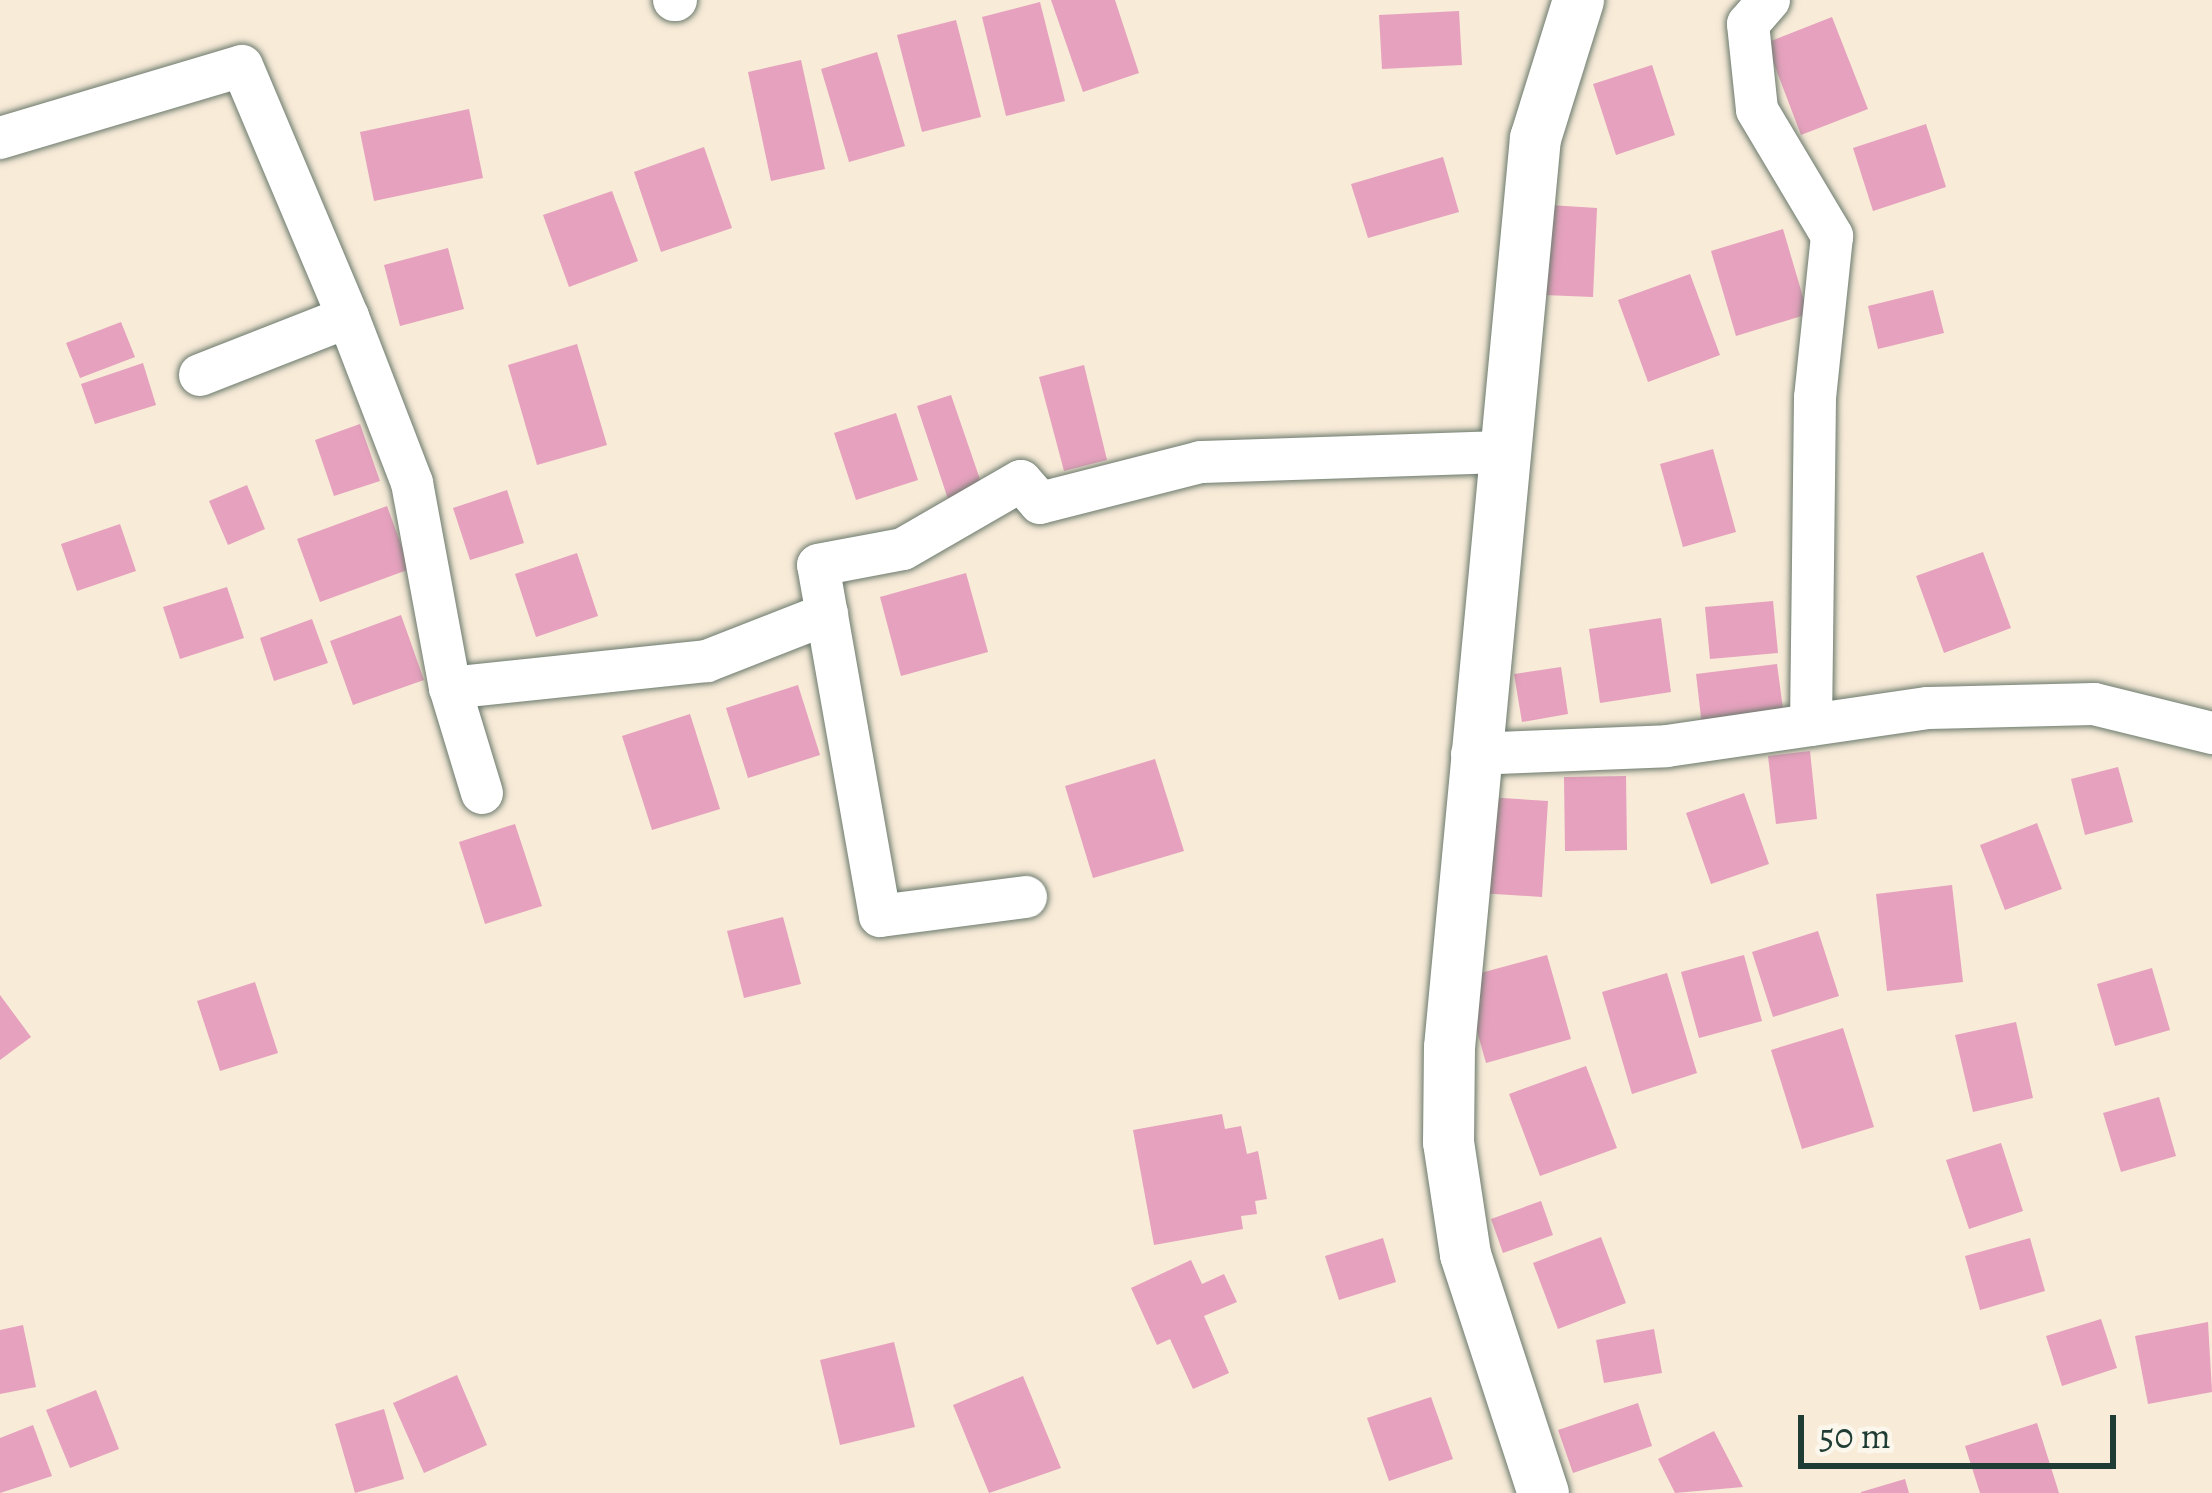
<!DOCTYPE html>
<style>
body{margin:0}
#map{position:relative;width:2212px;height:1493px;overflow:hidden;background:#f8ebd8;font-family:Alegreya,serif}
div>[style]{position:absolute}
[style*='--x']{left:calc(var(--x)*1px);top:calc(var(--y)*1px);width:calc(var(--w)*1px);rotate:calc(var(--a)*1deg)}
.building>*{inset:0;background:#e5a1bd}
.roads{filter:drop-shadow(0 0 3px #6b7a6d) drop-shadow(0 0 3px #6b7a6d)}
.minor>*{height:42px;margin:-21px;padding:0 21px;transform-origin:21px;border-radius:21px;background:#fff}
.tertiary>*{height:51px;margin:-25.5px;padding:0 25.5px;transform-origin:25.5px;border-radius:25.5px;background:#fff}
span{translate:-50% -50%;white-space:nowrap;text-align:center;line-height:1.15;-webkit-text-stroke:9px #fbf7ec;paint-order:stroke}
.scale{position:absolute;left:1798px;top:1415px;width:318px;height:54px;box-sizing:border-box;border:6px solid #1f3d34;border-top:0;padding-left:15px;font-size:36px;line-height:42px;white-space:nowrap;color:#1f3d34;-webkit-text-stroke:9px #fbf7ec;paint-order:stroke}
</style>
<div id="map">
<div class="building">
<div style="clip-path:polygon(1051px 0,1115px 0,1139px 73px,1083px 92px)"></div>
<div style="clip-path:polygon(1040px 2px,1065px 101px,1006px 116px,982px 17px)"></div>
<div style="clip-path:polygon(1459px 11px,1462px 65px,1382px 69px,1379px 15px)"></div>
<div style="clip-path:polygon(1832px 17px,1868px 109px,1801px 135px,1766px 43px)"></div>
<div style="clip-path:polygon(956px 20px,981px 117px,922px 132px,897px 35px)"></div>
<div style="clip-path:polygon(877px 52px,905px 146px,849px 162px,821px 69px)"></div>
<div style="clip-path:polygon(801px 60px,825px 169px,771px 181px,748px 72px)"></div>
<div style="clip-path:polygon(1652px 65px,1675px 135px,1616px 155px,1593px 84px)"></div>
<div style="clip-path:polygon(469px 109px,483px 178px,374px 201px,360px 132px)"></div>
<div style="clip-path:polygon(1926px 124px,1946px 187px,1873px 211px,1853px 148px)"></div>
<div style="clip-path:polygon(704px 147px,732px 228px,661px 252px,634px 172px)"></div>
<div style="clip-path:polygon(1443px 157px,1459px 212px,1368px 238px,1351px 184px)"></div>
<div style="clip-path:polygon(612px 191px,638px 261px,569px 287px,543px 215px)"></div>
<div style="clip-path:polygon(1549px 205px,1597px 208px,1593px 297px,1544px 295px)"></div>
<div style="clip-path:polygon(1783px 229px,1808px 314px,1736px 336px,1711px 251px)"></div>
<div style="clip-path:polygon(448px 248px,464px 309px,400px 326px,384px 265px)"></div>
<div style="clip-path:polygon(1690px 274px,1720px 355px,1648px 382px,1618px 300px)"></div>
<div style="clip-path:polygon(1933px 290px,1944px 333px,1878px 349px,1868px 306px)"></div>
<div style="clip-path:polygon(121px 322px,135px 357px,80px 378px,66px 343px)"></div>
<div style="clip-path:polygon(577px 344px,607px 445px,537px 465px,508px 365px)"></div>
<div style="clip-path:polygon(143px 363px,156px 405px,95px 424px,81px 384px)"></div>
<div style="clip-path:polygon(1084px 365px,1107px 460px,1064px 471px,1039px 377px)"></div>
<div style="clip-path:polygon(951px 395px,983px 488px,948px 499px,917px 406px)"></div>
<div style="clip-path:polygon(896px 413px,918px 480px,856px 500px,834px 433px)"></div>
<div style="clip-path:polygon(360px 424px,380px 481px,334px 496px,315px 440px)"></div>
<div style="clip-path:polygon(1713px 449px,1736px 532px,1683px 547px,1660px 464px)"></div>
<div style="clip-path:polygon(247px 485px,265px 529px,228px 545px,209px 501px)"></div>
<div style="clip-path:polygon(507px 490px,524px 543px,470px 560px,453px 508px)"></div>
<div style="clip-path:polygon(387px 506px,410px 569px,320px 602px,297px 539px)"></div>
<div style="clip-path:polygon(120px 524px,136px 571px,77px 591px,61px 544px)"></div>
<div style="clip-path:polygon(1983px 552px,2011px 628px,1944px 653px,1916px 576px)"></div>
<div style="clip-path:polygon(577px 553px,598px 616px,536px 637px,515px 574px)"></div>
<div style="clip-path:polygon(966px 573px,988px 652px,901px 676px,880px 597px)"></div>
<div style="clip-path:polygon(227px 587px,244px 638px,180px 659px,163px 607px)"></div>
<div style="clip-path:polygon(1773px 601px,1778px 653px,1710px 659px,1705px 607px)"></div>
<div style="clip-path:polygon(401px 615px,424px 680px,353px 705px,330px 641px)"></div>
<div style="clip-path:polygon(1661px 618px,1671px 692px,1600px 703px,1589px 629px)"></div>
<div style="clip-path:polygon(312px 619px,328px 663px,274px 681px,260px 638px)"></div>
<div style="clip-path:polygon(1777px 664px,1784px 716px,1702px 726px,1696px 674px)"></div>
<div style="clip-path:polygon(1561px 667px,1568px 714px,1522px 722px,1514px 674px)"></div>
<div style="clip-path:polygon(798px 685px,820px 755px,748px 778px,726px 708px)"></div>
<div style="clip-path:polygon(690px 714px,720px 809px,652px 830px,622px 736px)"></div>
<div style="clip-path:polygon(1810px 751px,1817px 819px,1776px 824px,1768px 756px)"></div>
<div style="clip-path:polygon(1155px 759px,1184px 851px,1093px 878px,1065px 786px)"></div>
<div style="clip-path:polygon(2118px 767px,2133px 822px,2085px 835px,2071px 779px)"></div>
<div style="clip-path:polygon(1626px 776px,1627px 850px,1565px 851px,1564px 777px)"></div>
<div style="clip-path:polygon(1744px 793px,1769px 864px,1711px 884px,1686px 813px)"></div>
<div style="clip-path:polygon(1486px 797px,1548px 801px,1542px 897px,1479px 893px)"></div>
<div style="clip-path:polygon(2037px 823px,2062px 889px,2005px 910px,1980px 845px)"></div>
<div style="clip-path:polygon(515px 824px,542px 906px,485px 924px,459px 842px)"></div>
<div style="clip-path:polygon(1952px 885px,1963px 982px,1887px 991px,1876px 894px)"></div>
<div style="clip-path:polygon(783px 917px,801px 984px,744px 998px,727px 931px)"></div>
<div style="clip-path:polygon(1818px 931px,1839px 996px,1773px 1017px,1752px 952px)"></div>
<div style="clip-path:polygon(1547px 955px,1571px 1039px,1486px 1063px,1462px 978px)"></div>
<div style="clip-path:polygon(1744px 955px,1762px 1021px,1699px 1038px,1681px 972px)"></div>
<div style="clip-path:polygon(2152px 968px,2170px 1030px,2115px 1046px,2097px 984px)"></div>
<div style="clip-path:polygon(1667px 973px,1697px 1073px,1632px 1094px,1602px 992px)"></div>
<div style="clip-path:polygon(255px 982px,278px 1053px,220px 1071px,197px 1001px)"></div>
<div style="clip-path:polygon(0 995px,31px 1037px,0 1060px)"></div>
<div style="clip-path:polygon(2016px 1022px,2033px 1098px,1973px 1112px,1955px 1035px)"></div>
<div style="clip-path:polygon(1843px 1028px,1874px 1127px,1802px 1149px,1771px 1050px)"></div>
<div style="clip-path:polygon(1586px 1066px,1617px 1148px,1540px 1176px,1509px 1094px)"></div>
<div style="clip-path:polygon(2159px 1097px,2176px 1156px,2121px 1172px,2103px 1113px)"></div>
<div style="clip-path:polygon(1222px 1114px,1225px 1129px,1241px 1126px,1247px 1154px,1258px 1151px,1267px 1199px,1255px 1201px,1257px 1214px,1241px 1216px,1243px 1229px,1154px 1245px,1133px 1130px)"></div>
<div style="clip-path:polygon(2001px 1143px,2023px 1211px,1969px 1229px,1946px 1160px)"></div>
<div style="clip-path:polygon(1541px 1201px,1553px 1235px,1503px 1253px,1491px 1219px)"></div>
<div style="clip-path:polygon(1601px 1237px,1626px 1303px,1558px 1329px,1533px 1263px)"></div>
<div style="clip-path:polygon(1383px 1238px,1396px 1282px,1339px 1300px,1325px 1256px)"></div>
<div style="clip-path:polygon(2030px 1238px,2045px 1291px,1980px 1310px,1965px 1256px)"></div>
<div style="clip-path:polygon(1191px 1260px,1202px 1284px,1224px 1274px,1237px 1302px,1204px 1316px,1229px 1373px,1193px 1389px,1170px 1339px,1157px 1345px,1131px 1288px)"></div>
<div style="clip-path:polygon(2101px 1319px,2117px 1368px,2062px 1386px,2046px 1336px)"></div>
<div style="clip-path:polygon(2208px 1322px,2212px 1392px,2148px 1404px,2135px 1336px)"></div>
<div style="clip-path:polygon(23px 1325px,36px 1387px,0 1394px,0 1330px)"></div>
<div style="clip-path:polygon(1654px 1329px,1662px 1373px,1604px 1383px,1596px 1340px)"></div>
<div style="clip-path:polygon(894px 1342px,915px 1427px,840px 1445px,820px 1360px)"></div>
<div style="clip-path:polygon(457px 1375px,487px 1445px,424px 1473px,393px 1403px)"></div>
<div style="clip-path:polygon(1023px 1376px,1061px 1468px,989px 1493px,953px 1405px)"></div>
<div style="clip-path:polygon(96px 1390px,119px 1449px,70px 1468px,46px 1410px)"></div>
<div style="clip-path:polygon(1431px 1397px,1453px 1459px,1389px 1481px,1367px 1418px)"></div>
<div style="clip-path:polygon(1638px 1403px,1652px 1446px,1573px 1473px,1558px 1430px)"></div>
<div style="clip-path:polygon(384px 1409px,404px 1479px,355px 1493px,335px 1424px)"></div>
<div style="clip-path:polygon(2037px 1423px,2059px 1493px,1980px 1493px,1965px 1446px)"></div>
<div style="clip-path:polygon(33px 1425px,52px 1476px,0 1493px,0 1438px)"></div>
<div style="clip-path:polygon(1714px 1431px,1743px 1487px,1675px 1493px,1658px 1459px)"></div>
<div style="clip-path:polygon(1905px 1479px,1909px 1493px,1861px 1493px,1861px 1492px)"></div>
</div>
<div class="roads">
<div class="minor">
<div style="--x:674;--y:0;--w:2;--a:0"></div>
<div style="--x:1769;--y:0;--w:32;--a:131"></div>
<div style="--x:1748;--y:24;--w:86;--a:84"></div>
<div style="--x:1757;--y:110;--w:147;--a:59.2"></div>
<div style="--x:1832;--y:236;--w:163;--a:96"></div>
<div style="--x:1815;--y:398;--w:327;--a:90.7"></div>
<div style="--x:0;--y:138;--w:252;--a:-16.6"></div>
<div style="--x:242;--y:66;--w:272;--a:67.1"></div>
<div style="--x:200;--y:375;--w:159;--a:-21.4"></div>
<div style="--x:348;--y:317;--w:178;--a:68.9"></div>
<div style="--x:412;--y:483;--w:208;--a:79.5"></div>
<div style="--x:1472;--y:754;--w:195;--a:-2.3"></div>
<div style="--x:1667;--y:746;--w:264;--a:-8.3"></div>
<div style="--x:1928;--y:708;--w:166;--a:-1.4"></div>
<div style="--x:2094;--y:704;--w:122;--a:13.8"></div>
<div style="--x:482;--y:793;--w:110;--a:-106.9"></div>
<div style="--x:450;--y:688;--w:258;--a:-6"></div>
<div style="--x:707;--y:661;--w:129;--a:-21.4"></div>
<div style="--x:1026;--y:897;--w:147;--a:172.6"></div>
<div style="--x:880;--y:916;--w:356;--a:-100"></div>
<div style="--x:818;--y:565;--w:86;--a:-10.7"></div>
<div style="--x:903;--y:549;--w:136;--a:-30"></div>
<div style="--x:1021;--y:481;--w:29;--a:49"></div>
<div style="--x:1040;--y:503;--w:166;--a:-14.3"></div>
<div style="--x:1201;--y:462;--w:302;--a:-1.9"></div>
</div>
<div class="tertiary">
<div style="--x:1543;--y:1493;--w:251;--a:-108.1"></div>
<div style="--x:1465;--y:1254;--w:113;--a:-98.6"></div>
<div style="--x:1448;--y:1142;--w:95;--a:-89.4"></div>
<div style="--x:1449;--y:1047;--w:913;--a:-84.6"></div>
<div style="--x:1535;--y:138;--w:145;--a:-72.7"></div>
</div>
</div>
<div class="scale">50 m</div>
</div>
